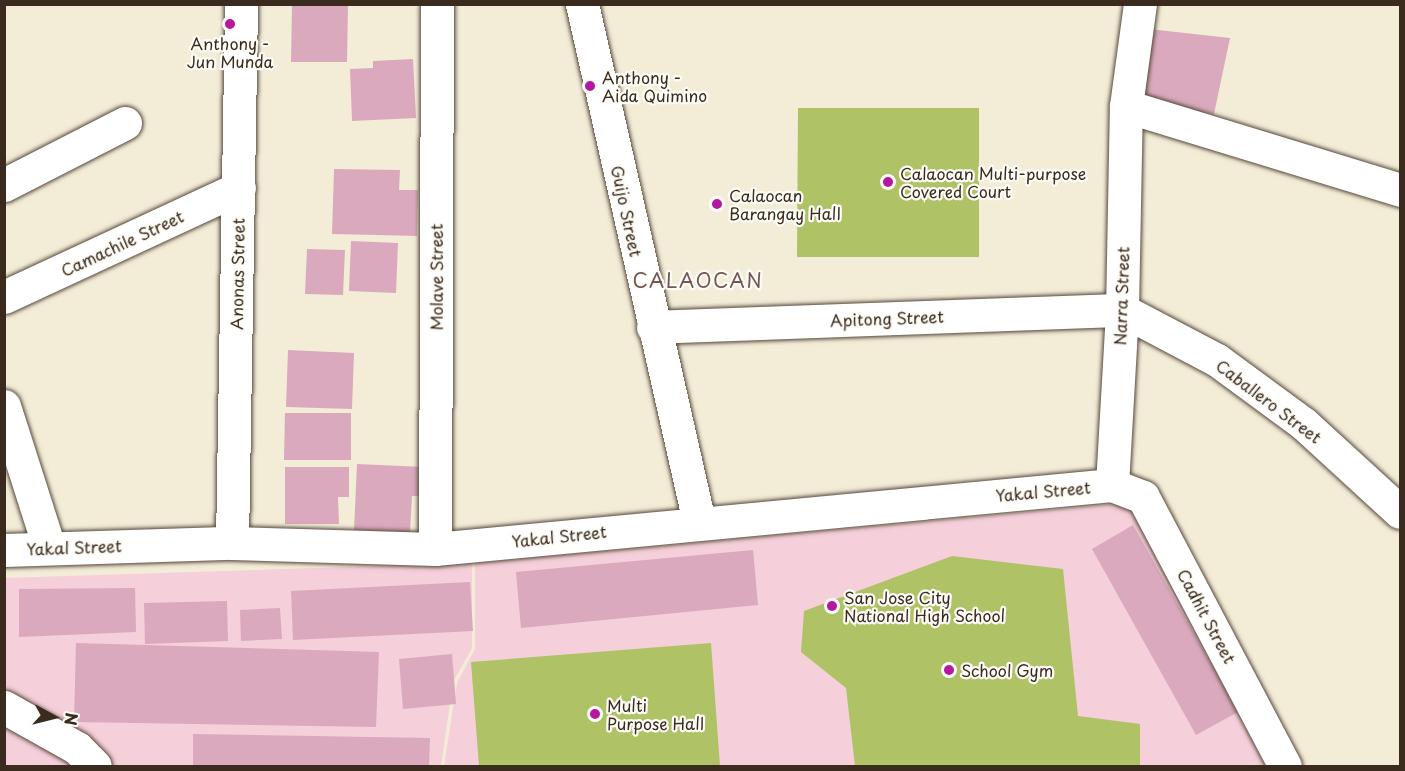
<!DOCTYPE html>
<style>
body{margin:0}
#map{position:relative;width:1405px;height:771px;overflow:hidden;background:#f3edd8;font-family:"Playpen Sans",sans-serif}
div>[style]{position:absolute}
[style*='--x']{left:calc(var(--x)*1px);top:calc(var(--y)*1px);width:calc(var(--w)*1px);rotate:calc(var(--a)*1deg)}
.built>*{inset:0;background:#f5cfd9}
.green>*{inset:0;background:#afc266}
.building>*{inset:0;background:#daa9be}
.roads{filter:drop-shadow(0 0 2px #57473a) drop-shadow(0 0 2px #57473a)}
.minor>*{height:33px;margin:-16.5px;padding:0 16.5px;transform-origin:16.5px;border-radius:16.5px;background:#fff}
.dots>*{width:16px;height:16px;translate:-50% -50%;box-sizing:border-box;border:3px solid #fdfcf7;border-radius:50%}
span{translate:-50% -50%;white-space:nowrap;text-align:center;line-height:1.15;-webkit-text-stroke:4.5px #fdfcf7;paint-order:stroke}
.poi-label{font-size:16px;color:#3b2a1e}
.left{translate:0 -50%;text-align:left}
.street-label{font-size:16px;color:#3b2a1e}
.quarter-label{font-size:20px;color:#735656;letter-spacing:1.5px}
.frame{position:absolute;inset:0;border:6px solid #3b2a1e;pointer-events:none}
.north{position:absolute;left:24px;top:687px;width:60px;height:60px;-webkit-text-stroke:4px #fdfcf7;paint-order:stroke;rotate:97deg;font-size:16px;font-weight:700;line-height:24px;text-align:center;color:#3b2a1e}
.north::after{content:'';display:block;margin:auto;width:21px;height:27px;background:#3b2a1e;clip-path:polygon(50% 0,100% 100%,50% 72%,0 100%)}
</style>
<div id="map">
<div class="built">
<div style="clip-path:polygon(1127px 503px,1286px 766px,444px 766px,457px 683px,475px 649px,475px 563px)"></div>
<div style="clip-path:polygon(472px 563px,472px 648px,453px 682px,441px 766px,5px 766px,4px 578px)"></div>
</div>
<div class="green">
<div style="clip-path:polygon(798px 108px,979px 108px,979px 257px,797px 257px)"></div>
<div style="clip-path:polygon(952px 556px,1063px 569px,1078px 716px,1140px 724px,1140px 766px,855px 766px,846px 688px,801px 652px,804px 611px)"></div>
<div style="clip-path:polygon(711px 643px,720px 766px,479px 766px,471px 662px)"></div>
</div>
<div class="building">
<div style="clip-path:polygon(292px 4px,348px 4px,347px 62px,291px 62px)"></div>
<div style="clip-path:polygon(1149px 29px,1230px 38px,1214px 114px,1136px 103px)"></div>
<div style="clip-path:polygon(413px 59px,416px 118px,352px 121px,350px 69px,373px 68px,373px 61px)"></div>
<div style="clip-path:polygon(334px 169px,400px 170px,399px 190px,418px 190px,417px 236px,332px 234px)"></div>
<div style="clip-path:polygon(351px 241px,398px 243px,396px 293px,349px 291px)"></div>
<div style="clip-path:polygon(307px 249px,345px 250px,343px 295px,305px 294px)"></div>
<div style="clip-path:polygon(288px 350px,354px 353px,352px 409px,286px 407px)"></div>
<div style="clip-path:polygon(285px 413px,351px 413px,351px 460px,284px 460px)"></div>
<div style="clip-path:polygon(357px 464px,424px 467px,423px 496px,412px 496px,410px 532px,354px 530px)"></div>
<div style="clip-path:polygon(285px 467px,349px 467px,349px 497px,338px 497px,339px 524px,285px 524px)"></div>
<div style="clip-path:polygon(1133px 525px,1238px 712px,1196px 735px,1092px 549px)"></div>
<div style="clip-path:polygon(753px 550px,758px 605px,521px 628px,516px 572px)"></div>
<div style="clip-path:polygon(470px 582px,473px 631px,293px 640px,291px 591px)"></div>
<div style="clip-path:polygon(135px 588px,136px 632px,19px 637px,19px 589px)"></div>
<div style="clip-path:polygon(227px 601px,228px 641px,145px 644px,144px 603px)"></div>
<div style="clip-path:polygon(280px 608px,282px 639px,241px 641px,240px 610px)"></div>
<div style="clip-path:polygon(76px 643px,379px 652px,376px 727px,74px 722px)"></div>
<div style="clip-path:polygon(452px 654px,456px 704px,403px 709px,399px 659px)"></div>
<div style="clip-path:polygon(193px 734px,430px 738px,429px 766px,193px 766px)"></div>
</div>
<div class="roads">
<div class="minor">
<div style="--x:582;--y:4;--w:531;--a:77.27"></div>
<div style="--x:1126;--y:106;--w:287;--a:17"></div>
<div style="--x:4;--y:185;--w:136;--a:-27.1"></div>
<div style="--x:4;--y:297;--w:259;--a:-24.9"></div>
<div style="--x:653;--y:327;--w:469;--a:-2.1"></div>
<div style="--x:1122;--y:310;--w:107;--a:27.8"></div>
<div style="--x:1217;--y:360;--w:108;--a:36.3"></div>
<div style="--x:1304;--y:424;--w:130;--a:42.5"></div>
<div style="--x:4;--y:406;--w:148;--a:72.3"></div>
<div style="--x:1112;--y:485;--w:175;--a:-86.7"></div>
<div style="--x:1122;--y:310;--w:204;--a:-88.9"></div>
<div style="--x:1126;--y:106;--w:103;--a:-82.2"></div>
<div style="--x:232;--y:543;--w:539;--a:-89.04"></div>
<div style="--x:435;--y:549;--w:545;--a:-89.79"></div>
<div style="--x:4;--y:550;--w:228;--a:-1.8"></div>
<div style="--x:232;--y:543;--w:203;--a:1.7"></div>
<div style="--x:435;--y:549;--w:680;--a:-5.4"></div>
<div style="--x:1112;--y:485;--w:33;--a:21"></div>
<div style="--x:1143;--y:497;--w:304;--a:62.2"></div>
<div style="--x:4;--y:707;--w:84;--a:29.3"></div>
<div style="--x:77;--y:748;--w:25;--a:45"></div>
</div>
</div>
<div class="dots">
<div style="left:230px;top:24px;background:#b5179e"></div>
<div style="left:590px;top:86px;background:#b5179e"></div>
<div style="left:888px;top:182px;background:#b5179e"></div>
<div style="left:717px;top:204px;background:#b5179e"></div>
<div style="left:832px;top:606px;background:#b5179e"></div>
<div style="left:949px;top:670px;background:#b5179e"></div>
<div style="left:595px;top:714px;background:#b5179e"></div>
</div>
<div class="poi-label">
<span style="left:230px;top:52px">Anthony -<br>Jun Munda</span>
<span class="left" style="left:602px;top:86px">Anthony -<br>Aida Quimino</span>
<span class="left" style="left:900px;top:182px">Calaocan Multi-purpose<br>Covered Court</span>
<span class="left" style="left:729px;top:204px">Calaocan<br>Barangay Hall</span>
<span class="left" style="left:844px;top:606px">San Jose City<br>National High School</span>
<span class="left" style="left:961px;top:670px">School Gym</span>
<span class="left" style="left:607px;top:714px">Multi<br>Purpose Hall</span>
</div>
<div class="street-label">
<span style="left:627px;top:211px;rotate:78deg">Guijo Street</span>
<span style="left:122px;top:243px;rotate:-25deg">Camachile Street</span>
<span style="left:237px;top:274px;rotate:-89deg">Anonas Street</span>
<span style="left:436px;top:277px;rotate:-90deg">Molave Street</span>
<span style="left:1121px;top:296px;rotate:-88deg">Narra Street</span>
<span style="left:887px;top:318px;rotate:-2deg">Apitong Street</span>
<span style="left:1269px;top:401px;rotate:37deg">Caballero Street</span>
<span style="left:1043px;top:491px;rotate:-5deg">Yakal Street</span>
<span style="left:559px;top:536px;rotate:-6deg">Yakal Street</span>
<span style="left:74px;top:547px;rotate:-2deg">Yakal Street</span>
<span style="left:1207px;top:616px;rotate:62deg">Cadhit Street</span>
</div>
<div class="quarter-label">
<span style="left:698px;top:280px">CALAOCAN</span>
</div>
<div class="frame"></div>
<div class="north">N</div>
</div>
